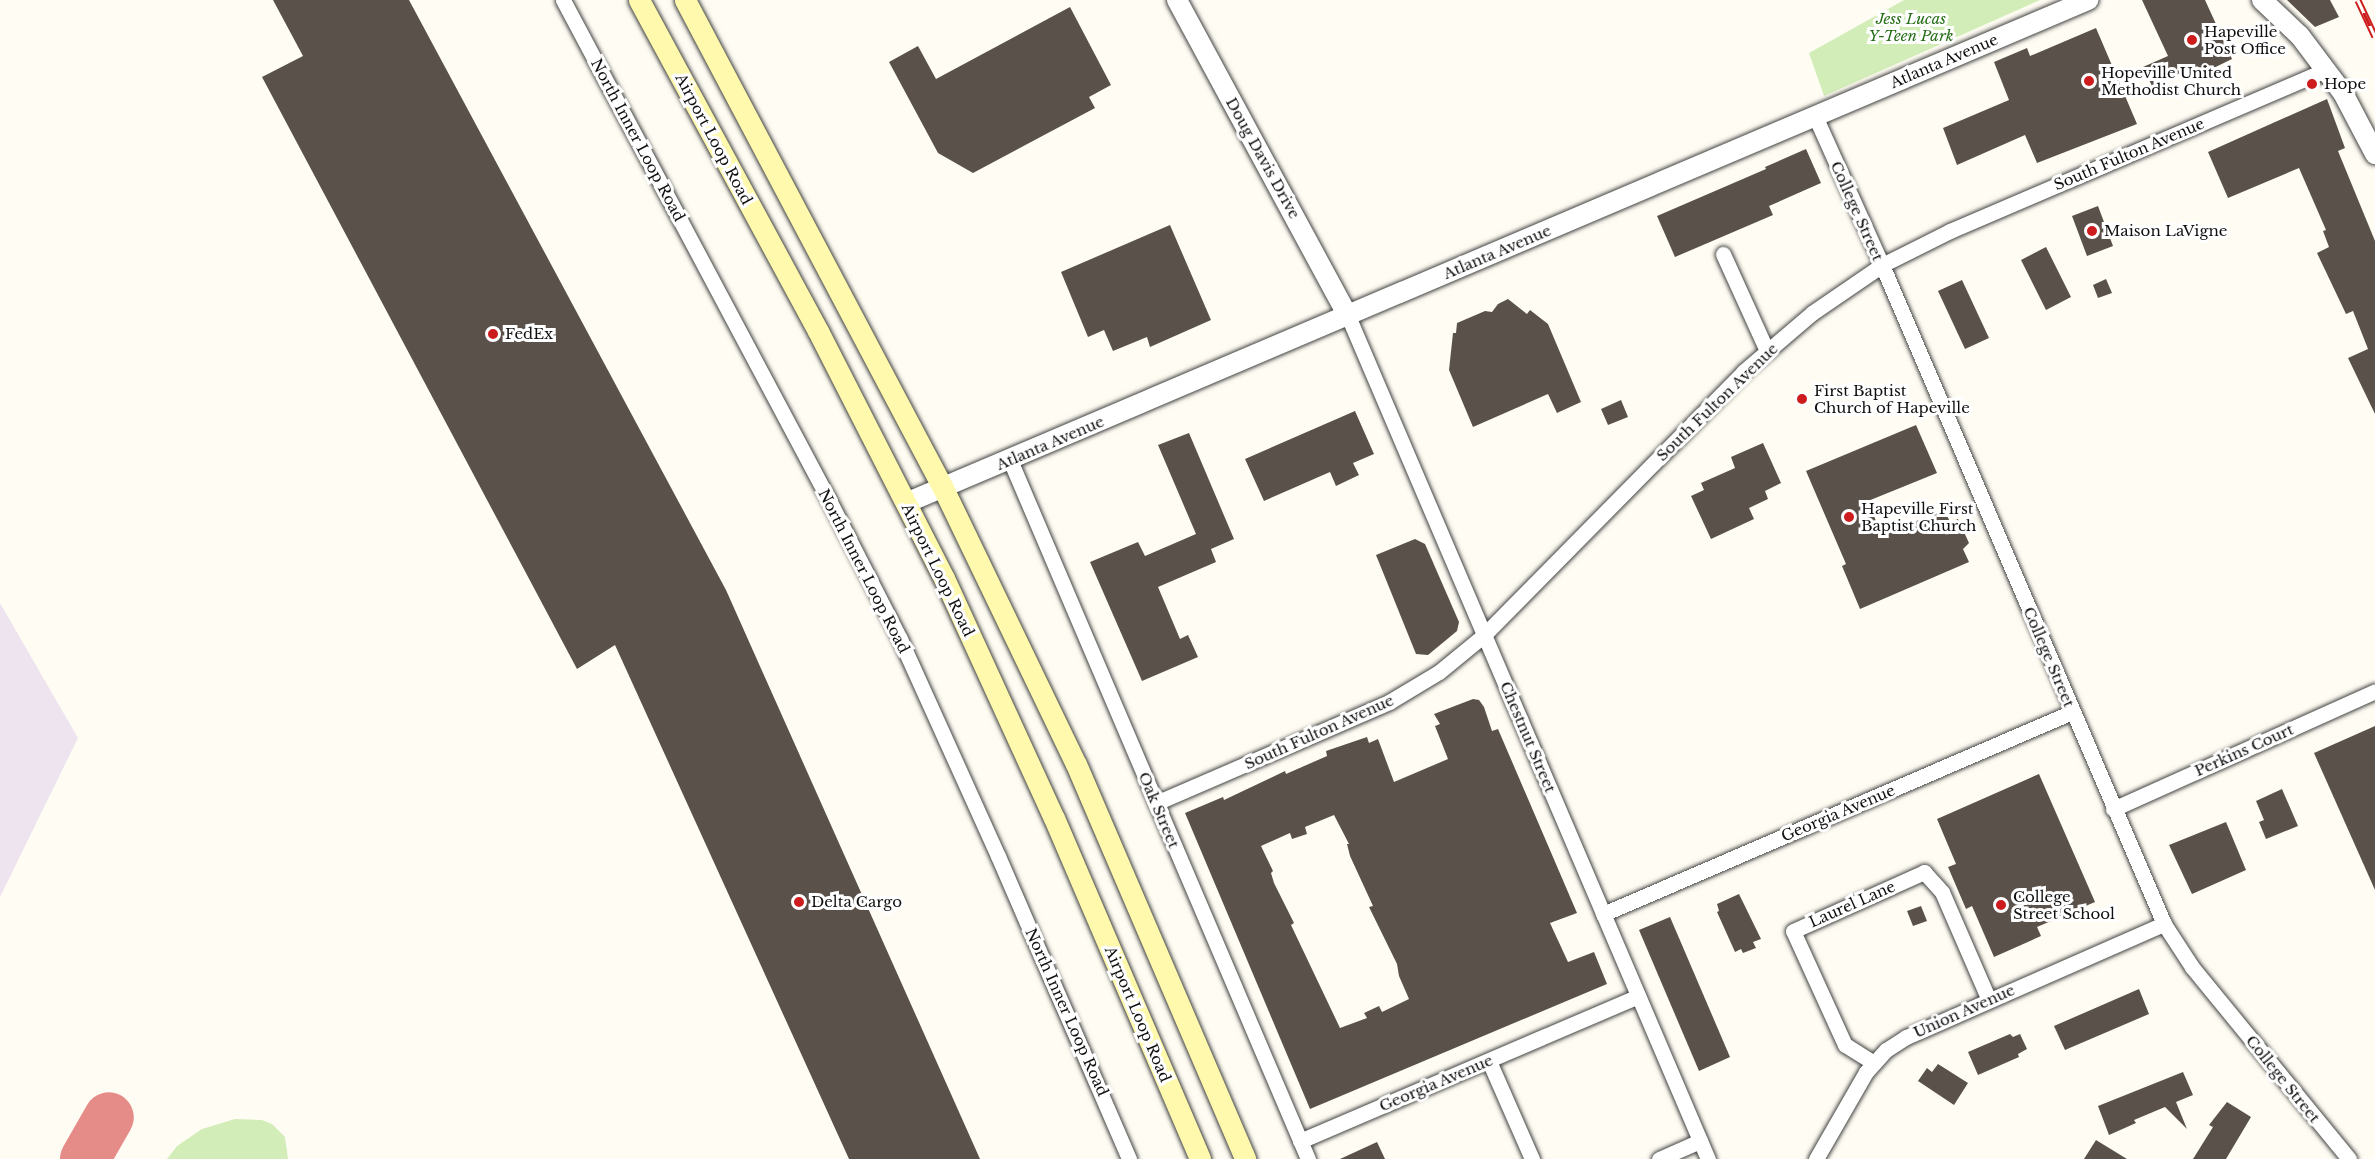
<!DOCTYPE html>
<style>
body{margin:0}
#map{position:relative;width:2375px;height:1159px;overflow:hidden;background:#fffdf3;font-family:"Libre Baskerville",serif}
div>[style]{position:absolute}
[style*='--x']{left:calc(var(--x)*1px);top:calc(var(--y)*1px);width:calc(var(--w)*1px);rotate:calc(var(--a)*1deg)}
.industrial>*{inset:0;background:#eee4ef}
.green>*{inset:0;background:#d2edb8}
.taxiway>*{height:50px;margin:-25px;padding:0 25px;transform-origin:25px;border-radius:25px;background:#e68c88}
.building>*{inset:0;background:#5a514b}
.roads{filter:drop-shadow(0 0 2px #434343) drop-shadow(0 0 2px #434343)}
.minor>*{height:15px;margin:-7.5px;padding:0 7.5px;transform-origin:7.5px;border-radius:7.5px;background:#fff}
.tertiary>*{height:20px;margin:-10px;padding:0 10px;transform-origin:10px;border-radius:10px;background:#fff}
.secondary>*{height:21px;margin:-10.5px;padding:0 10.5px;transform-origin:10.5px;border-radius:10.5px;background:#fff9ae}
.rail>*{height:7px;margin-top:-3.5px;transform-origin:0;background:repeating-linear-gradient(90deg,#fff 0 14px,#cc1c1d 0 28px);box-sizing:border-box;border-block:2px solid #cc1c1d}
.dots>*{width:16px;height:16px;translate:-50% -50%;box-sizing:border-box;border:3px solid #fff;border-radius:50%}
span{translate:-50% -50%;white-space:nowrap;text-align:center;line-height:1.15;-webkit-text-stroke:6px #fff;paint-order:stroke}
.park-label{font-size:15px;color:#286e1a;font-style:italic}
.poi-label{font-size:15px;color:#101010}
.left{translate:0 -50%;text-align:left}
.street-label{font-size:15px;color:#101010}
</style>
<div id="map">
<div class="industrial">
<div style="clip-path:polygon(0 603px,78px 738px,0 897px)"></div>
</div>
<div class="green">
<div style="clip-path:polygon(1904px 0,2040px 0,1824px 96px,1809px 53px)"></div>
<div style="clip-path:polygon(235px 1119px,262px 1120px,272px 1124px,285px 1137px,288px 1159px,167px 1159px,177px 1146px,202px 1129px)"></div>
</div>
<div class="taxiway">
<div style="--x:85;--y:1159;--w:48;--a:-60.3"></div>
</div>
<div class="building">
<div style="clip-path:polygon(273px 0,409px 0,726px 590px,980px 1159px,849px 1159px,615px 645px,577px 669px,262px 77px,303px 56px)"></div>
<div style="clip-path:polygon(2142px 0,2205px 0,2232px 59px,2193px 78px,2189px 69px,2152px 86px,2143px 67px,2168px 56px)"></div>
<div style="clip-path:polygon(2287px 0,2330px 0,2339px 17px,2315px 27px)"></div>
<div style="clip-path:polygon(1070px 7px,1111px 85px,1089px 97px,1095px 108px,973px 173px,938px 153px,889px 62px,918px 46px,936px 79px)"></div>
<div style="clip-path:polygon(2096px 28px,2137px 124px,2037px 163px,2025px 135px,1957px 165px,1943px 128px,2009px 100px,1994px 62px,2027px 48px,2030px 56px)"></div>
<div style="clip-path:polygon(2327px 99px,2345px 148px,2338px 151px,2375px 241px,2375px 414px,2348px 358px,2368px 349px,2353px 311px,2346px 314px,2317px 253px,2329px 247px,2323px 231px,2326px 230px,2299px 168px,2228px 198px,2208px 152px)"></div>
<div style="clip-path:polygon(1806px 149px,1821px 183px,1769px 206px,1773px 215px,1675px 257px,1657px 216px,1766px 169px,1765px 167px)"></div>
<div style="clip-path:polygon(2098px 206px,2113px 246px,2087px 256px,2072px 216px)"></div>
<div style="clip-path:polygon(1170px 225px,1211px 320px,1150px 347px,1147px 337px,1113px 351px,1104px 330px,1088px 337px,1061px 272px)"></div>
<div style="clip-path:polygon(2046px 247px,2071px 297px,2046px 310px,2021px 260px)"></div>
<div style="clip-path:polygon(2106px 279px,2112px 293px,2098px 298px,2093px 285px)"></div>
<div style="clip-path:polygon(1962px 280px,1989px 338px,1965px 349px,1938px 291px)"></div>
<div style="clip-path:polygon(1508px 299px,1527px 314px,1530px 310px,1548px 324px,1581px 402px,1557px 413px,1548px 394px,1473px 427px,1449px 370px,1453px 333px,1456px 333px,1457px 323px,1485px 311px,1492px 312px,1498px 304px)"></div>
<div style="clip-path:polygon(1621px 400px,1628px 417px,1608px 425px,1601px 409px)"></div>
<div style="clip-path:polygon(1355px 411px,1374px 454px,1353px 463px,1359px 475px,1336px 486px,1330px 472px,1264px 501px,1245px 459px)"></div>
<div style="clip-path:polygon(1916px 425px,1937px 473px,1868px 501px,1882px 536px,1944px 509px,1950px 522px,1958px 519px,1969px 543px,1963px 549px,1969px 562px,1860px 609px,1842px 566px,1846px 564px,1806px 471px)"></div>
<div style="clip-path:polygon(1189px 433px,1234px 539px,1211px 549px,1216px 562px,1158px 587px,1180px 639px,1188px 635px,1198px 657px,1142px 681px,1090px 562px,1138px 542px,1145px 556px,1196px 534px,1158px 445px)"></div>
<div style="clip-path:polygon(1763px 443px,1781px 483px,1765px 491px,1768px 499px,1749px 508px,1754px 519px,1711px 539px,1691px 496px,1704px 490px,1701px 483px,1735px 468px,1731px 457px)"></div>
<div style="clip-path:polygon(1415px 539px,1425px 544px,1459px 622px,1457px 631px,1428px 655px,1416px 654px,1376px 555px)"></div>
<div style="clip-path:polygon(evenodd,1473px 699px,1479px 700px,1484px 707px,1492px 731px,1498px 729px,1577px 913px,1550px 923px,1568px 962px,1594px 952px,1607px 984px,1310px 1109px,1185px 813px,1223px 797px,1224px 800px,1285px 771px,1286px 774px,1327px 756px,1326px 751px,1367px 737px,1369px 743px,1378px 739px,1394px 782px,1448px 759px,1435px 726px,1440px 724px,1434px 714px,1473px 699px,1334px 815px,1349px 844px,1347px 844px,1350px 856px,1373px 906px,1369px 907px,1397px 964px,1399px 976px,1409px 999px,1382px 1012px,1379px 1006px,1364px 1013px,1367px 1018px,1340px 1028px,1291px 925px,1294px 923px,1274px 883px,1271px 873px,1273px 871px,1261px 846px,1290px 833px,1292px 839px,1307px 834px,1305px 827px,1334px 815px)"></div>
<div style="clip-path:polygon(2375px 726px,2375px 890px,2314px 753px)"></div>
<div style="clip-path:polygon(2039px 774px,2095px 902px,2037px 927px,2041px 936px,1994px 957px,1972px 906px,1966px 909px,1948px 867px,1956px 864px,1937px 819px)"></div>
<div style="clip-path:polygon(2282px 789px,2298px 826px,2266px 839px,2259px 822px,2264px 820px,2256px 801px)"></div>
<div style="clip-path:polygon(2226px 822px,2246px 870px,2192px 894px,2169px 845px)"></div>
<div style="clip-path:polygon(1739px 894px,1761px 939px,1753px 942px,1756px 948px,1743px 953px,1741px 949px,1735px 952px,1717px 912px,1719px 911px,1717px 904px)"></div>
<div style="clip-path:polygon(1921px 906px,1927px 921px,1913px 926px,1907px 911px)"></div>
<div style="clip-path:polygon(1670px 917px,1730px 1057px,1699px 1071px,1639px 930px)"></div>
<div style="clip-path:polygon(2139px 989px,2149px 1014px,2065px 1050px,2054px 1026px)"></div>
<div style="clip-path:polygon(2010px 1034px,2013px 1037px,2020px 1034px,2027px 1049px,2018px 1054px,2019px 1057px,1978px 1075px,1968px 1052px)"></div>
<div style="clip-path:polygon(1938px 1064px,1968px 1083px,1954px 1105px,1918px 1081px,1927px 1068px,1932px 1072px)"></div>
<div style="clip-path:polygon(2183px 1072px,2193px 1095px,2176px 1102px,2187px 1129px,2165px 1107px,2134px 1120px,2136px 1123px,2109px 1135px,2098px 1106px)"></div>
<div style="clip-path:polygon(2227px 1102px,2251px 1117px,2226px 1159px,2193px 1159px,2213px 1127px,2209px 1125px)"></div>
<div style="clip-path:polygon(2096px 1140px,2127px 1159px,2084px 1159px)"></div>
<div style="clip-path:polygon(1377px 1142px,1385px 1159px,1340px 1159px)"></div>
</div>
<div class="roads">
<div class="minor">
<div style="--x:563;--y:0;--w:566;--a:61.99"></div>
<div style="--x:829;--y:500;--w:156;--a:62.9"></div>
<div style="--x:900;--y:639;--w:238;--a:65.7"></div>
<div style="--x:998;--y:856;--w:330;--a:66.6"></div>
<div style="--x:1815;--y:116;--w:163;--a:65.8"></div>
<div style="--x:1882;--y:265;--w:717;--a:66.83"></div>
<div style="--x:2164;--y:924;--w:51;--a:56.9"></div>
<div style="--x:2192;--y:967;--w:248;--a:50.7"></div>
<div style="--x:1723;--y:254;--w:107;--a:65.6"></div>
<div style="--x:1348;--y:316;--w:917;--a:66.88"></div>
<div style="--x:1010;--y:460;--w:760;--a:66.91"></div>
<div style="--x:1156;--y:803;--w:254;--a:-23.4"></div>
<div style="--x:1389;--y:702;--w:58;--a:-31"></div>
<div style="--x:1439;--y:672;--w:58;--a:-39.4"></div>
<div style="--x:1484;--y:635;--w:369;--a:-45.4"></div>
<div style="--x:1743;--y:372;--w:91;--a:-40.5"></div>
<div style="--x:1812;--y:313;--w:85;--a:-34.4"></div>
<div style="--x:1882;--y:265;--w:76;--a:-26.6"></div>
<div style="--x:1950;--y:231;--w:409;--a:-23.2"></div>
<div style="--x:2113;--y:809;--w:287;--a:-24.2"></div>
<div style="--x:1603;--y:914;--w:511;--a:-23.3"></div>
<div style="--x:1489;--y:1061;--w:107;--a:66.3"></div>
<div style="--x:1874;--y:1063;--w:34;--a:-148"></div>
<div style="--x:1845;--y:1045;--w:125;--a:-114.5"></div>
<div style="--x:1793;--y:931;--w:144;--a:-24.2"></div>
<div style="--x:1924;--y:872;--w:27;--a:48"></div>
<div style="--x:1942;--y:892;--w:118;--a:66.5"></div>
<div style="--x:1300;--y:1141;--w:368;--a:-23.2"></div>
<div style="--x:1659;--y:1159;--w:45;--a:-23.7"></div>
<div style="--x:1816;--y:1159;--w:100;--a:-60.1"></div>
<div style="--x:1866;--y:1072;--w:30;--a:-48"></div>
<div style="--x:1886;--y:1050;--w:24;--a:-33"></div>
<div style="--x:1906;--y:1037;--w:282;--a:-23.7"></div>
</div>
<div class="tertiary">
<div style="--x:1177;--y:0;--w:359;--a:61.6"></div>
<div style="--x:2262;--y:0;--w:52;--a:43.5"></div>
<div style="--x:2300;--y:36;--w:71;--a:53"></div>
<div style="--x:2343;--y:93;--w:69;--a:62.3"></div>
<div style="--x:906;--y:503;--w:1285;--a:-23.05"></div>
</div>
<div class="secondary">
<div style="--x:639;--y:0;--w:376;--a:61.6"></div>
<div style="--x:818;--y:331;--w:277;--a:63"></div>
<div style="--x:944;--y:578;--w:264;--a:65.4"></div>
<div style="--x:1054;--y:818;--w:371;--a:66.8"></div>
<div style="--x:685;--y:0;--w:552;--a:62.14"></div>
<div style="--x:943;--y:488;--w:306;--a:64.3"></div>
<div style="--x:1076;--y:764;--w:430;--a:66.8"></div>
</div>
</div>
<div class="rail">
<div style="--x:2358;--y:0;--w:40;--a:65"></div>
</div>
<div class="dots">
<div style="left:2192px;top:40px;background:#cc1c1d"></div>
<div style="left:2089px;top:81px;background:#cc1c1d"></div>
<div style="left:2312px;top:84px;background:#cc1c1d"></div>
<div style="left:2092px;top:231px;background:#cc1c1d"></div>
<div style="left:493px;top:334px;background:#cc1c1d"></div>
<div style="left:1802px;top:399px;background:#cc1c1d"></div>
<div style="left:1849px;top:517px;background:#cc1c1d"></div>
<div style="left:799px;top:902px;background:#cc1c1d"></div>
<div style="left:2001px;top:905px;background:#cc1c1d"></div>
</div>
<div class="park-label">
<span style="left:1911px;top:27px">Jess Lucas<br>Y-Teen Park</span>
</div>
<div class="poi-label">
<span class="left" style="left:2204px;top:40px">Hapeville<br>Post Office</span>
<span class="left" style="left:2101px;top:81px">Hopeville United<br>Methodist Church</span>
<span class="left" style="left:2324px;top:84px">Hope</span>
<span class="left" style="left:2104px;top:231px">Maison LaVigne</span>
<span class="left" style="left:505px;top:334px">FedEx</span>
<span class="left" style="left:1814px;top:399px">First Baptist<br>Church of Hapeville</span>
<span class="left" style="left:1861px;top:517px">Hapeville First<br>Baptist Church</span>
<span class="left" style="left:2013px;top:905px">College<br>Street School</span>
<span class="left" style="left:811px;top:902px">Delta Cargo</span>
</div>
<div class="street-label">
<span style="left:1944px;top:61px;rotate:-23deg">Atlanta Avenue</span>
<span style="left:714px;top:139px;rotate:62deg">Airport Loop Road</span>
<span style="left:638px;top:140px;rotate:62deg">North Inner Loop Road</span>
<span style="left:2129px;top:154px;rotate:-23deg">South Fulton Avenue</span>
<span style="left:1263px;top:158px;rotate:61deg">Doug Davis Drive</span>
<span style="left:1857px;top:211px;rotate:66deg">College Street</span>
<span style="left:1497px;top:252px;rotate:-23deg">Atlanta Avenue</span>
<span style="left:1717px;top:402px;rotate:-44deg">South Fulton Avenue</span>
<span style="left:1050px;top:443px;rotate:-23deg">Atlanta Avenue</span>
<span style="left:938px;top:570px;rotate:64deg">Airport Loop Road</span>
<span style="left:864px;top:571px;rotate:63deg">North Inner Loop Road</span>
<span style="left:2049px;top:657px;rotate:67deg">College Street</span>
<span style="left:1319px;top:732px;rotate:-24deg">South Fulton Avenue</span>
<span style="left:1528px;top:737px;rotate:67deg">Chestnut Street</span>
<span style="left:2244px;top:750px;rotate:-24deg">Perkins Court</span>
<span style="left:1159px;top:810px;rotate:67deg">Oak Street</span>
<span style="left:1838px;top:813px;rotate:-23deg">Georgia Avenue</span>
<span style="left:1852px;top:904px;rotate:-24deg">Laurel Lane</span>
<span style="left:1964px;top:1011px;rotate:-24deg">Union Avenue</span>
<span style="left:1067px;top:1012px;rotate:66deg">North Inner Loop Road</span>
<span style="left:1138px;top:1014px;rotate:67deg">Airport Loop Road</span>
<span style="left:2283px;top:1079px;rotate:51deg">College Street</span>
<span style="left:1436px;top:1083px;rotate:-23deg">Georgia Avenue</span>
</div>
</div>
